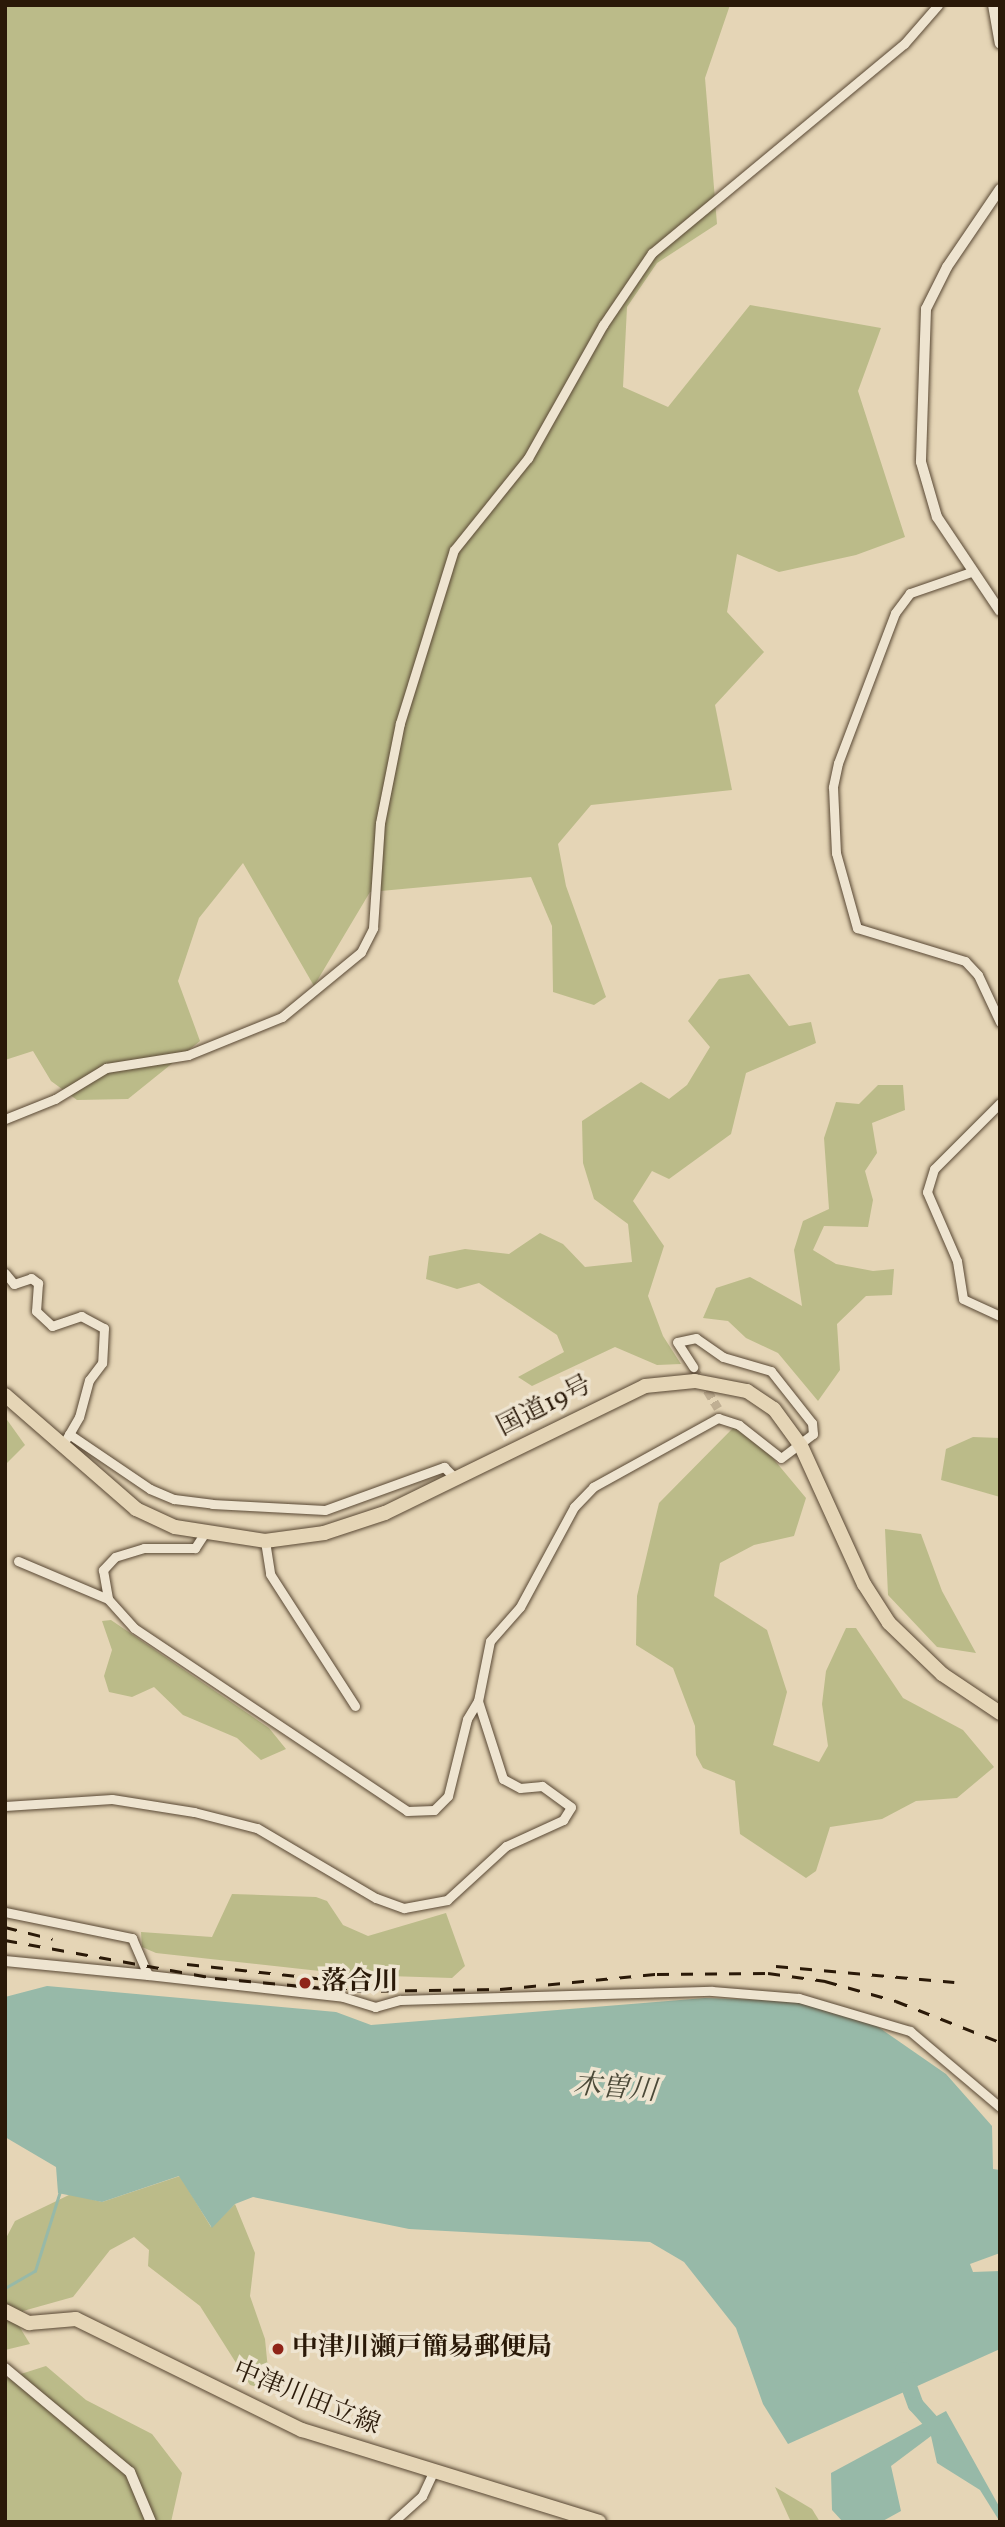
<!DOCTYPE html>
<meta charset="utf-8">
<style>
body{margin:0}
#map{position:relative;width:1005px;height:2527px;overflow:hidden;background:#e5d5b6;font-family:Vollkorn,"Noto Serif JP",serif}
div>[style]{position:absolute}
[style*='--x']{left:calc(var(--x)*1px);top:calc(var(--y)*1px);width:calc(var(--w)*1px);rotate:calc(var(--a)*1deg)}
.green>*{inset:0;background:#bbbb89}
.water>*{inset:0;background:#97b9a8}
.stream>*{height:2.5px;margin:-1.25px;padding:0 1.25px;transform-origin:1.25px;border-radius:1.25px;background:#97b9a8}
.river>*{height:16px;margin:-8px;padding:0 8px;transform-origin:8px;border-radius:8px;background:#97b9a8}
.minor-tunnel>*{height:9px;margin-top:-4.5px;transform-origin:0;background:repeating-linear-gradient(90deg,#c0af93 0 9px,transparent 0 13.5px)}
.roads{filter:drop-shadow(0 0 2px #594834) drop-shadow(0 0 2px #594834)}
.minor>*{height:9px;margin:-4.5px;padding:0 4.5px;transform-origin:4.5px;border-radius:4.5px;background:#eee4d0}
.tertiary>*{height:10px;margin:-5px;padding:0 5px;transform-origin:5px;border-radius:5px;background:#eee4d0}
.primary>*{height:14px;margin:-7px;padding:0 7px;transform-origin:7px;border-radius:7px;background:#e5d5b6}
.trunk>*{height:14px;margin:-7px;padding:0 7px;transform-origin:7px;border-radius:7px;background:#e5d5b6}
.rail>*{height:2.5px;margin-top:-1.25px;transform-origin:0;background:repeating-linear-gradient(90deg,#2a1908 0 12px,transparent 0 24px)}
.dots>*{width:19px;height:19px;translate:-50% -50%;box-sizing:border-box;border:4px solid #eee4d0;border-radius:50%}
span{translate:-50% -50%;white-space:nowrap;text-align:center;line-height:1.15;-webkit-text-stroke:7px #eee4d0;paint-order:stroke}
.street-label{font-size:26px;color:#2a1908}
.poi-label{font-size:26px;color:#2a1908;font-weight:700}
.left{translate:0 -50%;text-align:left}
.water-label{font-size:28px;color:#4b4938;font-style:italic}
.frame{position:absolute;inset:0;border:7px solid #2a1908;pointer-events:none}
</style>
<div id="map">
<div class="green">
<div style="clip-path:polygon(5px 5px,730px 5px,705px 78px,717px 224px,657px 263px,627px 307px,623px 387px,668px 407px,750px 305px,881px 328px,858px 391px,905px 537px,856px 555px,779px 572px,737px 554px,727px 612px,764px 652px,715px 705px,732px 790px,591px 805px,558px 844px,566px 886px,606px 997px,594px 1005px,553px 992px,552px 926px,531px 877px,370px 892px,314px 986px,243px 863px,199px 918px,178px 981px,200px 1041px,128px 1099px,77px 1100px,51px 1081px,33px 1051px,5px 1060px)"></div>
<div style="clip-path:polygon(749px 974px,789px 1026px,811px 1022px,816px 1043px,746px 1073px,731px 1134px,669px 1179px,652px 1171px,633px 1201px,664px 1246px,648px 1296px,663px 1336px,681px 1364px,657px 1365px,615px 1347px,532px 1386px,518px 1377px,564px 1352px,557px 1335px,479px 1283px,457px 1289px,426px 1279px,429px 1256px,465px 1249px,509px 1254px,540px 1233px,563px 1244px,585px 1267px,632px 1262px,628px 1224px,594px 1199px,583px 1163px,582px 1121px,641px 1082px,669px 1099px,687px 1085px,710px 1047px,688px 1021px,719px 979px)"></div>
<div style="clip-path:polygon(878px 1085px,903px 1085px,905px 1110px,872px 1123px,877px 1153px,865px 1171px,873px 1200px,868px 1227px,824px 1226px,813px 1250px,836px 1264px,873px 1271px,894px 1269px,892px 1295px,866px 1296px,837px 1324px,840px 1370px,818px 1401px,778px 1353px,746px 1338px,728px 1321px,703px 1318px,716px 1288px,750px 1277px,802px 1306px,794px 1250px,803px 1221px,829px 1209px,824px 1138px,836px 1102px,859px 1104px)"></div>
<div style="clip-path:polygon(5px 1417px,25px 1445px,5px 1465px)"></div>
<div style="clip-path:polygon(734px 1427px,771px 1456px,806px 1498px,794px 1536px,754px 1545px,720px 1563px,715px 1589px,714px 1596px,767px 1630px,787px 1692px,773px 1745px,819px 1762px,828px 1746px,822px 1704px,826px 1671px,846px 1628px,856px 1628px,903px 1698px,963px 1730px,994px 1767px,957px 1798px,916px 1801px,882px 1819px,830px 1827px,816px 1871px,806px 1878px,740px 1834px,735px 1781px,703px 1768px,696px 1755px,695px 1726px,673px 1668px,636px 1645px,637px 1596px,659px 1503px)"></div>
<div style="clip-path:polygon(973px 1437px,1000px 1438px,1000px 1497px,941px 1480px,946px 1449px)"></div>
<div style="clip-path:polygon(885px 1529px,921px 1534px,942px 1591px,976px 1653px,937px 1647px,888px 1595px)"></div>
<div style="clip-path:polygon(111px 1620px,269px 1728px,286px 1749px,261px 1760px,237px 1738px,183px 1715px,154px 1687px,132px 1697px,109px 1692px,104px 1676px,112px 1650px,102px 1621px)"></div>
<div style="clip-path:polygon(232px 1894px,316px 1897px,327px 1901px,343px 1925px,368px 1936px,446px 1913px,465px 1966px,452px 1978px,356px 1975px,156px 1953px,142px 1947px,141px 1932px,212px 1937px)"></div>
<div style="clip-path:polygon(180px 2176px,211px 2227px,235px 2204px,255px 2253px,250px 2296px,265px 2339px,270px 2390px,250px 2385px,200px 2306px,148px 2266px,149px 2250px,134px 2237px,110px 2250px,73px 2297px,23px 2311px,19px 2326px,30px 2344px,5px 2350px,5px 2240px,15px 2221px,71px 2194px,102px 2202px)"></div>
<div style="clip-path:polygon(46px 2366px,86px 2400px,152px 2434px,182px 2473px,171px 2522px,5px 2522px,5px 2379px)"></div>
<div style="clip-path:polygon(775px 2487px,812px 2509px,820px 2522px,791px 2522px)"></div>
</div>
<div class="water">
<div style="clip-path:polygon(47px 1986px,336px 2012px,371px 2025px,705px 1998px,792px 2001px,871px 2022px,946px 2074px,992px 2126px,993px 2169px,1000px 2170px,1000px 2253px,970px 2264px,973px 2272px,1000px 2271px,1000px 2349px,788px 2444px,763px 2404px,736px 2328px,684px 2262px,650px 2242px,409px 2229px,253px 2197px,235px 2204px,212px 2228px,179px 2176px,102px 2202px,58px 2193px,56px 2167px,5px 2137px,5px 1997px)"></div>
<div style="clip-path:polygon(946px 2411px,1000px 2508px,1000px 2522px,980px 2490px,937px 2463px,931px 2436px,891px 2466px,901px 2511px,881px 2522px,843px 2522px,832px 2510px,831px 2473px)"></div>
</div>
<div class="stream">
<div style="--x:5;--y:2288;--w:34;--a:-30"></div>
<div style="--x:35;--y:2271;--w:84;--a:-72.6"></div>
</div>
<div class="river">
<div style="--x:903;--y:2370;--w:37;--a:70"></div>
<div style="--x:916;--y:2405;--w:38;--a:48"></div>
</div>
<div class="minor-tunnel">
<div style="--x:693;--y:1367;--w:48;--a:58.6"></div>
</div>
<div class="roads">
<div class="minor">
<div style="--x:971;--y:572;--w:65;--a:161"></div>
<div style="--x:910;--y:593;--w:25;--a:127"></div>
<div style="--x:895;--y:613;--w:160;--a:110.8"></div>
<div style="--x:838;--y:763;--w:25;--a:102"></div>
<div style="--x:833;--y:787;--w:66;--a:87.4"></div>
<div style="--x:836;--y:853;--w:78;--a:74.4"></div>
<div style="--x:857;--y:928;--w:113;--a:17"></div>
<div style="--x:965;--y:961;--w:19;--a:47"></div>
<div style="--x:978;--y:975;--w:52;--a:64.9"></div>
<div style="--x:1000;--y:1103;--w:93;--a:135"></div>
<div style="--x:934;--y:1169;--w:24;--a:107"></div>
<div style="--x:927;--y:1192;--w:75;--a:66.5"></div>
<div style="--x:957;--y:1261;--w:38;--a:81"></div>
<div style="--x:963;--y:1299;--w:41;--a:24.7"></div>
<div style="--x:5;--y:1119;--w:54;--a:-21.8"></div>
<div style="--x:55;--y:1099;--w:60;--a:-31.3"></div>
<div style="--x:106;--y:1068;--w:83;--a:-9"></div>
<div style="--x:188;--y:1055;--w:101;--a:-22"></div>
<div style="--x:282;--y:1017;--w:102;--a:-39.4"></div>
<div style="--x:361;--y:952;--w:27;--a:-63"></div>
<div style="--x:373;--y:928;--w:105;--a:-86.2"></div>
<div style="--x:380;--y:823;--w:102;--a:-78.7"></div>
<div style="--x:400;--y:723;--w:181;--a:-72.7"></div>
<div style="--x:454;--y:550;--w:118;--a:-51.2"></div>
<div style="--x:528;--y:458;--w:153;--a:-60.6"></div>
<div style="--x:603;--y:325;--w:87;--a:-55.8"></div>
<div style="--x:652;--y:253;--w:327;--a:-39.7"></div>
<div style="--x:904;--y:44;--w:52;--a:-48.9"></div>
<div style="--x:5;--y:1273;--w:14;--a:51"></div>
<div style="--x:14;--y:1284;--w:18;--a:-19"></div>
<div style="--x:31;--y:1278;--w:9;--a:36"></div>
<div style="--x:38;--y:1283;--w:28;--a:94"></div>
<div style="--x:36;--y:1311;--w:22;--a:43"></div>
<div style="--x:52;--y:1326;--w:31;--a:-19"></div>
<div style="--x:81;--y:1316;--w:26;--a:28"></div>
<div style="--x:104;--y:1328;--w:35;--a:93"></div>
<div style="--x:102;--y:1363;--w:21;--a:127"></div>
<div style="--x:89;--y:1380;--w:38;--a:105"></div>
<div style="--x:79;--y:1417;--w:24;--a:120"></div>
<div style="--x:69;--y:1434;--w:98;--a:34.2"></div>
<div style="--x:150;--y:1489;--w:26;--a:23"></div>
<div style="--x:174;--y:1499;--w:38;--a:7"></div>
<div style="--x:212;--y:1504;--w:113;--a:3"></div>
<div style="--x:325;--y:1510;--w:127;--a:-19.9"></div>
<div style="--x:444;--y:1467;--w:17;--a:45"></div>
<div style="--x:204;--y:1534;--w:17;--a:123"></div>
<div style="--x:195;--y:1548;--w:51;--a:180"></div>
<div style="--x:144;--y:1548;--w:30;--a:163"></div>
<div style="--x:115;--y:1557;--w:18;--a:133"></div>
<div style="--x:103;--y:1570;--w:29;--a:80"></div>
<div style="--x:108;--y:1599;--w:39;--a:48"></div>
<div style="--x:134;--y:1628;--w:329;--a:33.8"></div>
<div style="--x:407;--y:1811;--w:27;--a:-2"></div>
<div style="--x:434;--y:1810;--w:20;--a:-45"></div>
<div style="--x:448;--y:1796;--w:79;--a:-76.1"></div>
<div style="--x:467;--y:1719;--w:21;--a:-59"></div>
<div style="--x:265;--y:1541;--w:33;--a:81"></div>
<div style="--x:270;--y:1574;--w:157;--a:57.2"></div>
<div style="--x:18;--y:1561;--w:98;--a:22.9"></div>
<div style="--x:5;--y:1806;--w:107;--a:-3.7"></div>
<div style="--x:112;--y:1799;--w:83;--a:9"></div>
<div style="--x:194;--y:1812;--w:65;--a:14.3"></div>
<div style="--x:257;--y:1828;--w:138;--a:30.5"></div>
<div style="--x:376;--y:1898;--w:30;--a:20"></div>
<div style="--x:404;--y:1908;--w:44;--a:-10.5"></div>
<div style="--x:447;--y:1900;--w:80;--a:-42.5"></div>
<div style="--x:506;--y:1846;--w:63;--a:-24.5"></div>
<div style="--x:563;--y:1820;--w:15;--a:-58"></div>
<div style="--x:571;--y:1807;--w:36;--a:-144"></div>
<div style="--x:542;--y:1786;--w:22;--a:175"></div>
<div style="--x:520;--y:1788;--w:19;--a:-152"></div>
<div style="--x:503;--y:1779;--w:82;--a:-107.8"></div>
<div style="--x:478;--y:1701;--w:61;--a:-78.7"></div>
<div style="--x:490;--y:1641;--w:45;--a:-48.6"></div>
<div style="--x:520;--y:1607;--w:114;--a:-61.6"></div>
<div style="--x:574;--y:1507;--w:28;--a:-46"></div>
<div style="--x:593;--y:1487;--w:143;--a:-28.9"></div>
<div style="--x:718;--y:1418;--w:22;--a:18"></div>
<div style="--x:739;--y:1425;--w:53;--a:38.2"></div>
<div style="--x:781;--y:1458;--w:40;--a:-37"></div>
<div style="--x:813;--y:1434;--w:11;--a:-95"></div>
<div style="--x:812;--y:1423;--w:66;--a:-128.3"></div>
<div style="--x:771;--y:1371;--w:50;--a:-163.7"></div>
<div style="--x:723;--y:1357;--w:33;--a:-145"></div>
<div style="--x:696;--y:1338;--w:19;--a:168"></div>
<div style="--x:677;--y:1342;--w:30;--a:57"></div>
<div style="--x:5;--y:1912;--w:130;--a:11.6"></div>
<div style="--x:132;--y:1938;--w:40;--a:66.6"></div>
<div style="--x:148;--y:1975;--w:196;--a:6.4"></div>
<div style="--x:343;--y:1997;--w:34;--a:17"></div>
<div style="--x:375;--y:2007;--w:26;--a:-16"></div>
<div style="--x:400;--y:2000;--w:312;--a:-1.7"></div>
<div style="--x:712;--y:1991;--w:87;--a:4.6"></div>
<div style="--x:799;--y:1998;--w:116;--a:16.6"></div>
<div style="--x:910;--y:2031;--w:118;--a:40.2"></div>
<div style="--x:393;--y:2522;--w:39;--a:-42"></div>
<div style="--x:422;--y:2496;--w:26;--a:-65"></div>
</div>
<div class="tertiary">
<div style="--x:993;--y:5;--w:39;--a:80"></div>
<div style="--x:1000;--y:189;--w:94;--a:124.2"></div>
<div style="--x:947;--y:267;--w:47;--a:116.6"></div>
<div style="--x:926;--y:309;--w:153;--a:91.9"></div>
<div style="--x:921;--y:462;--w:57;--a:73.8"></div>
<div style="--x:937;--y:517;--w:113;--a:56.2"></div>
<div style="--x:5;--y:1961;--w:144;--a:5.6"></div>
<div style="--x:5;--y:2368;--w:163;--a:39.8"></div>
<div style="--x:130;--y:2472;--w:54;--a:67.2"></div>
</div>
<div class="primary">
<div style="--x:5;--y:2311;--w:27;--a:27"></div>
<div style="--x:29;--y:2323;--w:47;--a:-4.9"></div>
<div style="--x:76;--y:2319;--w:252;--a:26.2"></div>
<div style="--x:302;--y:2430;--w:311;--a:17.2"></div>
</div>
<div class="trunk">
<div style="--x:5;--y:1395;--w:174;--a:41"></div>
<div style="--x:136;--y:1509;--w:43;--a:24.8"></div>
<div style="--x:175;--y:1527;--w:91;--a:8.8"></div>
<div style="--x:265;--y:1541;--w:60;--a:-7.7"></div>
<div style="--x:324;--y:1533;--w:64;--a:-18.2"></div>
<div style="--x:385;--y:1513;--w:289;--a:-26"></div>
<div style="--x:645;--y:1386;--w:50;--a:-5.7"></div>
<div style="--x:695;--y:1381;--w:53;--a:10.9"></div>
<div style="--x:747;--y:1391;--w:32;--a:34"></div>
<div style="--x:774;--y:1409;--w:46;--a:53.9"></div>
<div style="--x:801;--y:1446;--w:152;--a:65.5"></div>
<div style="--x:864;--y:1584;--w:46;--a:57.3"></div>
<div style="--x:889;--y:1623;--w:74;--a:43.9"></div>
<div style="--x:942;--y:1674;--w:70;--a:33.9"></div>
</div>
</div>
<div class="rail">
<div style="--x:5;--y:1927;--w:49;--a:14"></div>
<div style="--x:5;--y:1940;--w:213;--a:10.3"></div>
<div style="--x:215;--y:1978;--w:143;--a:5.2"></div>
<div style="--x:357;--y:1991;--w:143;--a:-0.8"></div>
<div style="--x:500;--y:1989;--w:158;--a:-5.5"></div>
<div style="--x:657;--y:1974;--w:111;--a:-0.5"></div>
<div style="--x:768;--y:1973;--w:58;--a:8"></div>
<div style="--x:825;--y:1981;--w:74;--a:15.7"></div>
<div style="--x:896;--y:2001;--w:112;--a:21.5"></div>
<div style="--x:187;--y:1964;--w:157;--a:6.2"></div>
<div style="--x:776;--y:1966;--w:179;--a:5.1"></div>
</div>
<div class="dots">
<div style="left:305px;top:1983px;background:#8f2418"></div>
<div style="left:278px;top:2349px;background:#8f2418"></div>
</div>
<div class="street-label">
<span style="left:545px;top:1407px;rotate:-27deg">国道19号</span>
<span style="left:306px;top:2399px;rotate:22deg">中津川田立線</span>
</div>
<div class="poi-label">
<span class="left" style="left:321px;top:1983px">落合川</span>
<span class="left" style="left:292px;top:2349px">中津川瀬戸簡易郵便局</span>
</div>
<div class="water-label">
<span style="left:615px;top:2089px;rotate:5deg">木曽川</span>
</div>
<div class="frame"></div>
</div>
